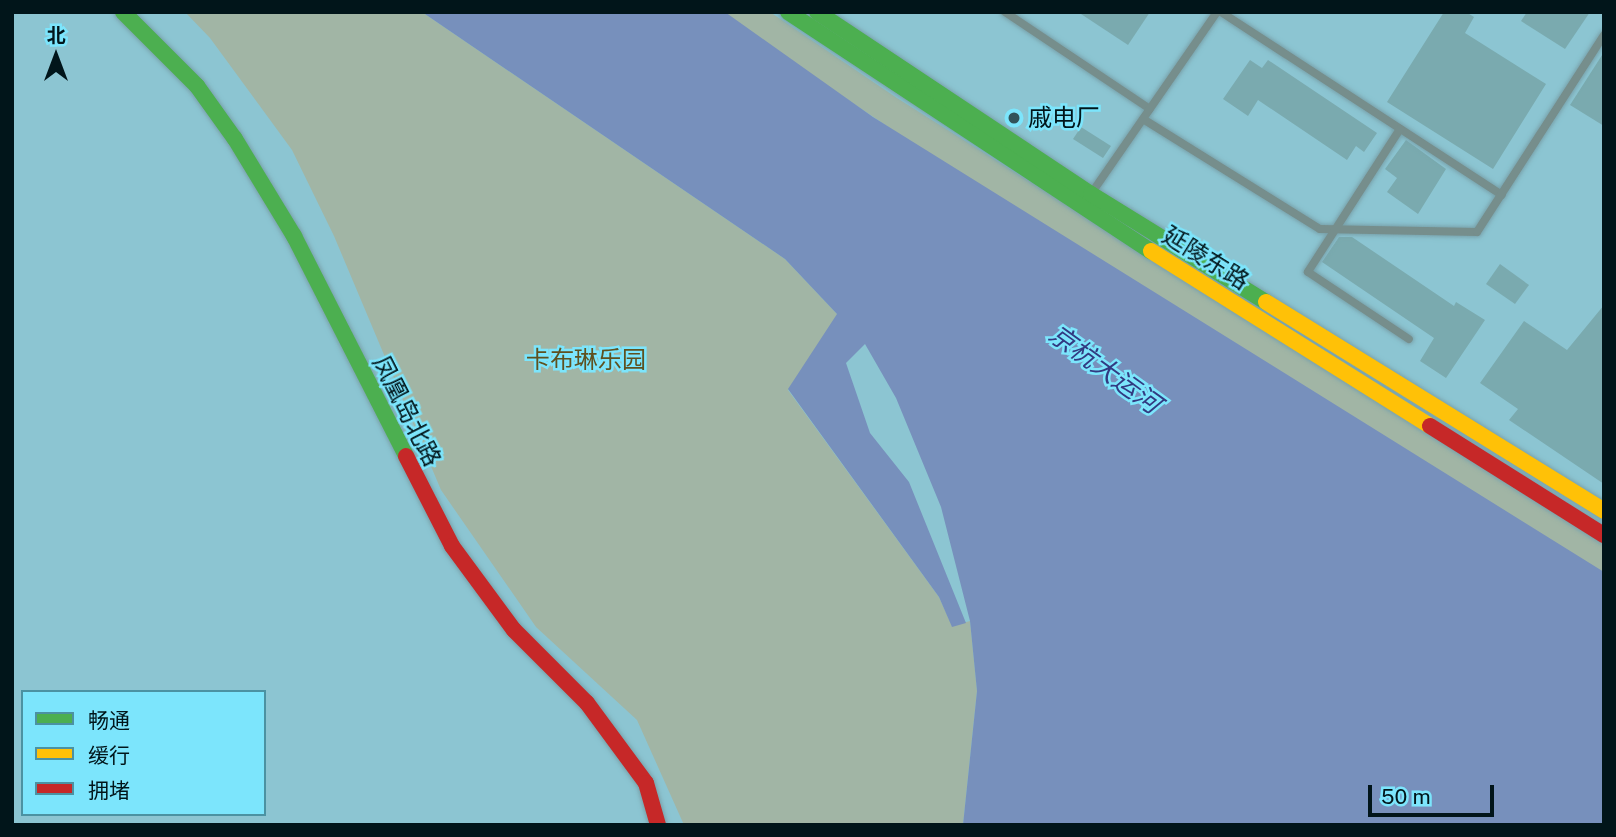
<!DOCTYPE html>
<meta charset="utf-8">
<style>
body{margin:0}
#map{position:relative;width:1616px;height:837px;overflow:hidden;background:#8cc5d2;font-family:"Public Sans","Noto Sans SC",sans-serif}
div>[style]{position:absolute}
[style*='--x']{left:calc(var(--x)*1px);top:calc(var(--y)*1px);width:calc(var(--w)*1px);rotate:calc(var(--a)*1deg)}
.green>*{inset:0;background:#a1b5a5}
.water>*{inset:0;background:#7790bc}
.building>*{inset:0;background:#7aaaaf}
.roads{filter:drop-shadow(0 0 2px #79a2ab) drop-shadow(0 0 2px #79a2ab)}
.lane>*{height:8px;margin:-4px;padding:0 4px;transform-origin:4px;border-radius:4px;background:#768e8c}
.fast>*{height:16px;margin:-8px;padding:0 8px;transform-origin:8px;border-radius:8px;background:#4caf50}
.slow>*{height:16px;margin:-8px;padding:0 8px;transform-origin:8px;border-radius:8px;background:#ffc107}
.jam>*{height:16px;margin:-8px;padding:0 8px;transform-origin:8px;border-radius:8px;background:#c62828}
.dots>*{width:19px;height:19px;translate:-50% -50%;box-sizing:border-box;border:4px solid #7ce5fc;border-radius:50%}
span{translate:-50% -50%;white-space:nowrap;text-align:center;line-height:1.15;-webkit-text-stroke:5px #7ce5fc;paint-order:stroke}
.poi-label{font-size:24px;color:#01151a}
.left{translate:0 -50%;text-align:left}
.street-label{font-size:24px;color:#01151a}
.park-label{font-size:24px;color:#5f511f}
.water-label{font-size:26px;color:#323a81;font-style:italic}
.frame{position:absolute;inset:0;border:14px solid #01151a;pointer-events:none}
.legend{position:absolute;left:21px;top:690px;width:245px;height:126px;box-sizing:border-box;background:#7ce5fc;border:2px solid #4b92a2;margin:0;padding:9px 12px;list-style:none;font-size:21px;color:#01151a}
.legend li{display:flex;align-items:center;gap:14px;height:35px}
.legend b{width:35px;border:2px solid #4b92a2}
.north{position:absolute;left:21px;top:21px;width:70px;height:70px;-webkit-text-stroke:5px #7ce5fc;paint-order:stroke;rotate:0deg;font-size:19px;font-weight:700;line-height:28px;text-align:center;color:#01151a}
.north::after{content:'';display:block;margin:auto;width:24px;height:32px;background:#01151a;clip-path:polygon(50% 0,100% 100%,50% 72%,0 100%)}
.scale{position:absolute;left:1368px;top:785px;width:126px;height:32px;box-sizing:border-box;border:4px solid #01151a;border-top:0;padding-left:9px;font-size:21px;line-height:24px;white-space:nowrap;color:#01151a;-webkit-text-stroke:5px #7ce5fc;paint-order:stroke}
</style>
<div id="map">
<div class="green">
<div style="clip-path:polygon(185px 12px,422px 12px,785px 259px,838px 315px,788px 390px,939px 597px,952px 626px,970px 621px,977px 691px,963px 825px,684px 825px,637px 720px,536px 627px,441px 490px,334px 236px,292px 150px,210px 38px)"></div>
<div style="clip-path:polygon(717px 12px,770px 12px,897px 98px,1604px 543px,1604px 594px,1206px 340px)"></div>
</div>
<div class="water">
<div style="clip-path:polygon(422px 12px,725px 12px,873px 117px,1604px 572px,1604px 825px,963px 825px,977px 691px,970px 621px,941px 507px,896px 398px,865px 344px,846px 363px,870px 433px,909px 482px,966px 623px,952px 627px,939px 597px,788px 389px,837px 314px,785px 259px)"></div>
</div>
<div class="building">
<div style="clip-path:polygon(1078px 12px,1150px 12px,1128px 45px)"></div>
<div style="clip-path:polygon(1444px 12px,1466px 12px,1474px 17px,1465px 33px,1546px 84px,1493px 169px,1387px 102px)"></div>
<div style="clip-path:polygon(1527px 12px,1590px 12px,1565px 49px,1521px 21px)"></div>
<div style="clip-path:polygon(1604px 52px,1604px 126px,1570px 105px)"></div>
<div style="clip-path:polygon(1250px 60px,1262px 68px,1268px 60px,1377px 133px,1364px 152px,1356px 146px,1347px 160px,1258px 100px,1248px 116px,1223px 99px)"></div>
<div style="clip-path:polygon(1081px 127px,1111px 146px,1103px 158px,1073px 139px)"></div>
<div style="clip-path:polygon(1406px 140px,1446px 169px,1418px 214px,1387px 192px,1397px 178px,1385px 169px)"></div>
<div style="clip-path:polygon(1339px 237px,1352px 237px,1454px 306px,1456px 302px,1485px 320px,1446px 378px,1420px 361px,1434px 338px,1322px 262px)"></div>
<div style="clip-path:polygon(1500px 264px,1529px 285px,1515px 304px,1486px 284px)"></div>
<div style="clip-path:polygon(1604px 305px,1604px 484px,1509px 420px,1518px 409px,1480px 383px,1524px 321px,1567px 350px)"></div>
</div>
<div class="roads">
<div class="lane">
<div style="--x:1005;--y:12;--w:174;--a:33.8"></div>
<div style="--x:1221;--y:12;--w:335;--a:33.1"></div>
<div style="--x:1143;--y:119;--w:208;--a:31.9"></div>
<div style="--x:1320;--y:229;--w:157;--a:1.1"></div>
<div style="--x:1477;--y:232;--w:234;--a:-57.2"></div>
<div style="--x:1400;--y:129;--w:170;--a:122.8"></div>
<div style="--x:1308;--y:272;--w:121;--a:33.6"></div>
<div style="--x:1093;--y:191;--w:218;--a:-55.3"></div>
</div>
<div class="fast">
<div style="--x:123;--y:12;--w:105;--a:45"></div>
<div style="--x:197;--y:86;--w:65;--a:54.4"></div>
<div style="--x:235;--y:139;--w:114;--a:58.7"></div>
<div style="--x:294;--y:236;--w:247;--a:63"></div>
<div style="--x:788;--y:12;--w:435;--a:33.4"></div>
<div style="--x:817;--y:12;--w:329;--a:33.6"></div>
<div style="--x:1091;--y:194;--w:206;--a:31.7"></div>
</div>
<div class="slow">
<div style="--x:1151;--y:251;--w:329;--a:32.1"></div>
<div style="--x:1266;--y:302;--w:397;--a:31.7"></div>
</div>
<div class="jam">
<div style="--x:1430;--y:426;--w:205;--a:32.1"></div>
<div style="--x:406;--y:456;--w:101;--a:62.9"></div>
<div style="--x:452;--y:546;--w:104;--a:53.6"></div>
<div style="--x:514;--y:630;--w:103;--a:45"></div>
<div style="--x:587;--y:703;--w:99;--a:53.6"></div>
<div style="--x:646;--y:783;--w:44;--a:74.1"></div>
</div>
</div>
<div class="dots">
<div style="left:1014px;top:118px;background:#32535a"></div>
</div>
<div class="poi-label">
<span class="left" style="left:1028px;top:118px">戚电厂</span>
</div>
<div class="street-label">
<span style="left:1206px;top:258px;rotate:32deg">延陵东路</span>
<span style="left:407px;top:411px;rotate:63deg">凤凰岛北路</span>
</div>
<div class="park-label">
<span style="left:586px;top:360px">卡布琳乐园</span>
</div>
<div class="water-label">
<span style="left:1105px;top:369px;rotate:36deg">京杭大运河</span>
</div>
<div class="frame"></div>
<ul class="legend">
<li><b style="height:9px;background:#4caf50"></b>畅通</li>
<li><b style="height:9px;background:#ffc107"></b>缓行</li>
<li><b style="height:9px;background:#c62828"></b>拥堵</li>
</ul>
<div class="north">北</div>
<div class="scale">50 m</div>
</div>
